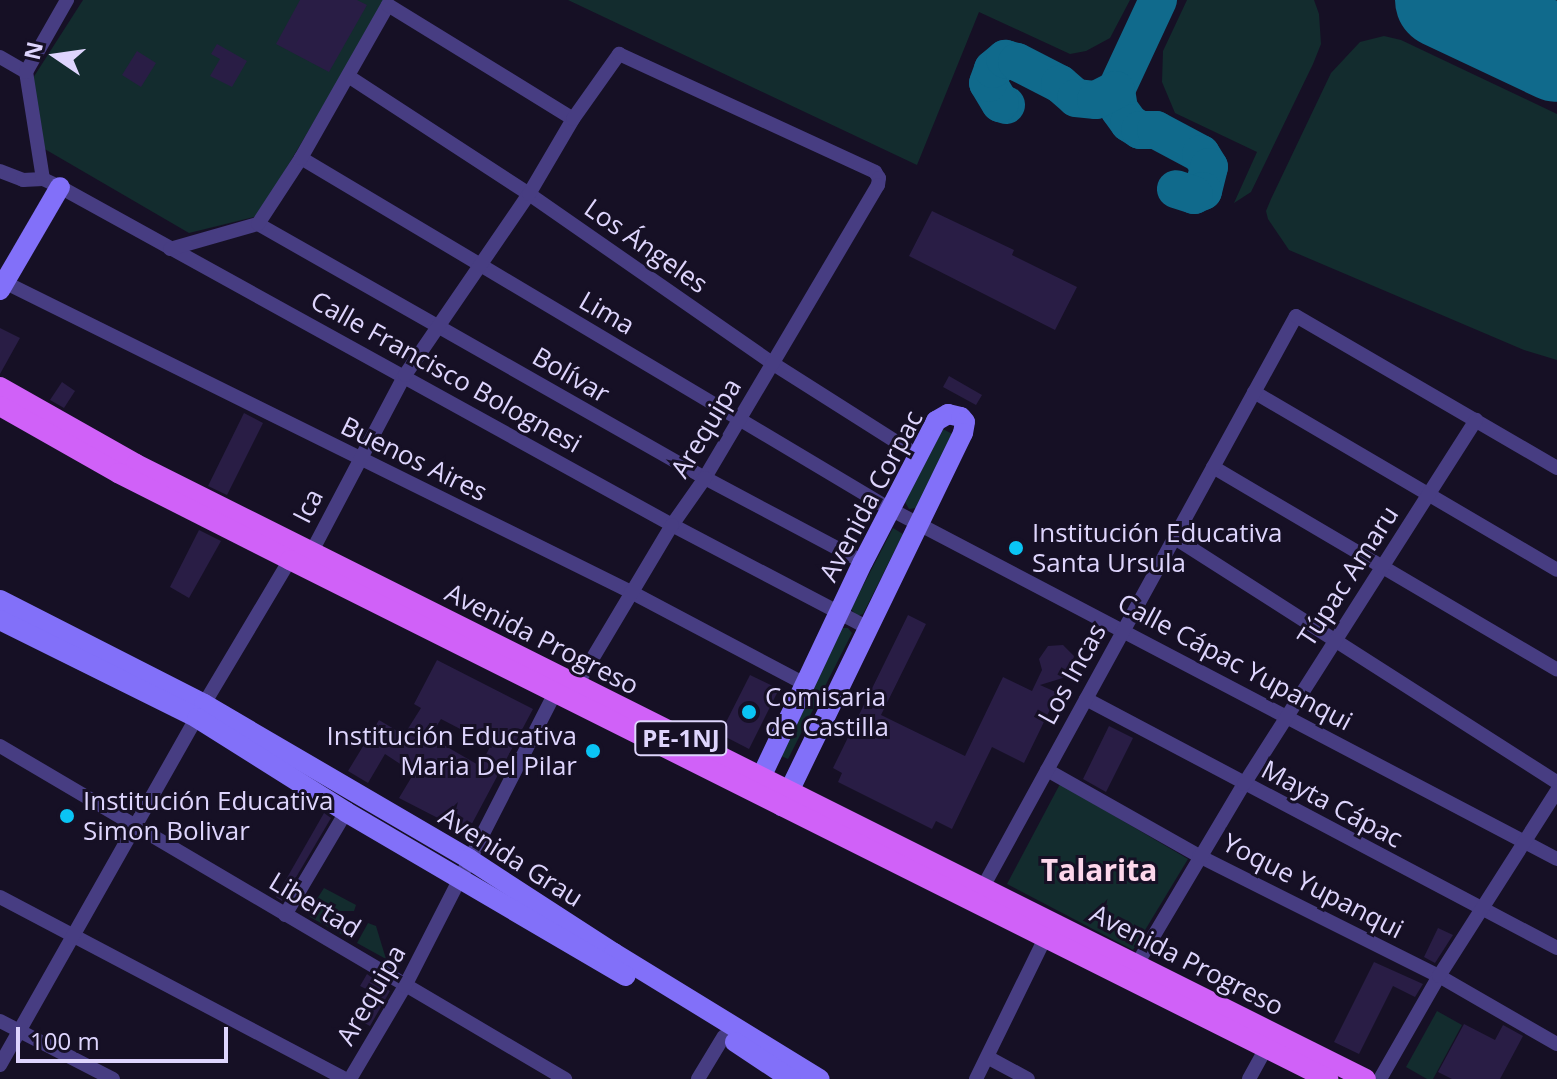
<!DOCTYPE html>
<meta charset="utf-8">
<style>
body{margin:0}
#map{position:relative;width:1557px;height:1079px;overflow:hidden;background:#161025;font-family:"Open Sans",sans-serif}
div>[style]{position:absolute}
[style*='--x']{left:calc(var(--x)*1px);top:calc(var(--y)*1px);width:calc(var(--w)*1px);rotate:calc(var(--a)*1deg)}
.green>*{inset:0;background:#132c2e}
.taxiway>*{height:38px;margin:-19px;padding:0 19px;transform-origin:19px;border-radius:19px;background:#106a8c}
.runway>*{height:96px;margin:-48px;padding:0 48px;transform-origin:48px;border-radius:48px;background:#106a8c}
.building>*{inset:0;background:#291d45}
.street>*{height:14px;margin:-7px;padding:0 7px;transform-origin:7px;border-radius:7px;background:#473d82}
.secondary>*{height:20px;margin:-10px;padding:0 10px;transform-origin:10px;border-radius:10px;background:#8270f9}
.primary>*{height:20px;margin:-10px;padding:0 10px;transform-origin:10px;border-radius:10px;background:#d061f8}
.dots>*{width:22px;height:22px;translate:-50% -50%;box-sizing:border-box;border:4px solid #161025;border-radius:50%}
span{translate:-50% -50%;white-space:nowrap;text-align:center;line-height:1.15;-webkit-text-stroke:6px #161025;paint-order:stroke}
.shield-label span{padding:2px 6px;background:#161025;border:2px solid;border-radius:6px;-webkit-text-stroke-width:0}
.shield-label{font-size:24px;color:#ded5fd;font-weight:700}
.street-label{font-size:26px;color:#ded5fd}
.poi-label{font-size:26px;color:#ded5fd}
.left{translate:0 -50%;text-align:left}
.right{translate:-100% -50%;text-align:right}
.quarter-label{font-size:30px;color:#fdd7eb;font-weight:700}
.north{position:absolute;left:16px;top:16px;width:80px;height:80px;-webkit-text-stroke:6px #161025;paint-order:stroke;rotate:283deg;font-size:22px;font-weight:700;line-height:32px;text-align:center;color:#ded5fd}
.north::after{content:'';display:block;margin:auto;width:28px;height:36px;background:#ded5fd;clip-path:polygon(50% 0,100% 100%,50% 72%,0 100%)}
.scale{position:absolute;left:16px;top:1027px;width:212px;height:36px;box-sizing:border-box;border:4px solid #ded5fd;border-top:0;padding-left:10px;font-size:24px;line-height:28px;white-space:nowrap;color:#ded5fd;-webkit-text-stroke:6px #161025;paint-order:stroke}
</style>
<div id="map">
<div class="green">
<div style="clip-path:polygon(83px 0,386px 0,258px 216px,189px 233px,43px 148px,33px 78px)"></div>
<div style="clip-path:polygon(568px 0,1130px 0,1110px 38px,1086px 51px,1070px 54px,979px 12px,917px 165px)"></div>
<div style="clip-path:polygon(1187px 0,1314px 0,1319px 14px,1321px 44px,1313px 64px,1251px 192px,1234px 203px,1257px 152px,1175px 113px,1162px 82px,1163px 51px)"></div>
<div style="clip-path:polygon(1384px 36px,1401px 40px,1557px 114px,1557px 360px,1524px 350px,1289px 250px,1268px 219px,1266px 211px,1271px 199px,1331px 73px,1360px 42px)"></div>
<div style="clip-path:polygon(943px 429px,954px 435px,916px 508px,909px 509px,905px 502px)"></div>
<div style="clip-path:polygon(893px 528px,903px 534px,863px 614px,857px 616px,851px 609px)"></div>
<div style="clip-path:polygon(842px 628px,848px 628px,852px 633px,788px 759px,781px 756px)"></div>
<div style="clip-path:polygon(1060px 784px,1188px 859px,1133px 950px,1007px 884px)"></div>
<div style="clip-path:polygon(324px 888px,356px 905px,354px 911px,337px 911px,330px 916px,331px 922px,351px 931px,348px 938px,310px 917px,308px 913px)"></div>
<div style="clip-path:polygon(368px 923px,376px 926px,386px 959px,357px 943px)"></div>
<div style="clip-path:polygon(1437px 1011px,1462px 1025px,1433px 1079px,1427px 1079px,1406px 1067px)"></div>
</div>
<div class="taxiway">
<div style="--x:1158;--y:0;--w:99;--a:115"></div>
<div style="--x:1116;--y:90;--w:19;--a:81"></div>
<div style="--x:1119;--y:109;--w:17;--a:54"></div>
<div style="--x:1129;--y:123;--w:13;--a:32"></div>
<div style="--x:1140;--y:130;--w:16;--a:0"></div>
<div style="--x:1156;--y:130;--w:51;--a:28.1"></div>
<div style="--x:1201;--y:154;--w:15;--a:58"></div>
<div style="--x:1209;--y:167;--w:25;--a:104"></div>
<div style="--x:1203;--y:191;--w:10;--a:156"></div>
<div style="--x:1194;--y:195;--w:19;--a:-162"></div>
<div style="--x:1006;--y:105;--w:6;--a:-162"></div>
<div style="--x:1000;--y:103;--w:23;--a:-121"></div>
<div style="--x:988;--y:83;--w:15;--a:-70"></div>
<div style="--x:993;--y:69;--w:16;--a:-40"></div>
<div style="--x:1005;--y:59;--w:12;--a:14"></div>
<div style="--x:1017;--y:62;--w:48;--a:27.1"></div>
<div style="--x:1060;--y:84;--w:21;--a:41"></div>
<div style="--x:1076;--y:98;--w:20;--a:6"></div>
<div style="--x:1096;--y:100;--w:22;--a:-27"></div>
</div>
<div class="runway">
<div style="--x:1443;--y:0;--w:126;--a:25.3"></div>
</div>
<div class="building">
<div style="clip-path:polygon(300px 0,357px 0,367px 5px,329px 72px,276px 44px)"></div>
<div style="clip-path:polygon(217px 44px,247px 61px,232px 87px,210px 76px,220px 59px,211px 54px)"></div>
<div style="clip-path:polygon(137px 51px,156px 63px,141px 87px,122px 75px)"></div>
<div style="clip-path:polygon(932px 211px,1014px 250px,1012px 255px,1077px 287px,1055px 330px,909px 256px)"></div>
<div style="clip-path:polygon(0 328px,20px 338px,0 374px)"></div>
<div style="clip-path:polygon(949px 376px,982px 395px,976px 405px,943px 387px)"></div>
<div style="clip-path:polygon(62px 382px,75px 391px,64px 408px,50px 400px)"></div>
<div style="clip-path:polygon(244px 413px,263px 423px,227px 495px,208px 486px)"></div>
<div style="clip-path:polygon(199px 530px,221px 541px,189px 598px,170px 587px)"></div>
<div style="clip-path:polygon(908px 615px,926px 624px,881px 715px,965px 756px,1003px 677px,1032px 691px,1042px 670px,1039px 659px,1048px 646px,1063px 645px,1074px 656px,1071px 672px,1066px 677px,1040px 685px,1058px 693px,1024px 763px,992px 747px,952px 829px,936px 821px,932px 829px,838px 782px,842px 773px,833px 768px)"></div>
<div style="clip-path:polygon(evenodd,437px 660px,533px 709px,467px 833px,399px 798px,414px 773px,385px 754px,368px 783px,348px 771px,379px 720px,404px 735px,421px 708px,414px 704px,437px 660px,441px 719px,491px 745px,480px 766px,430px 737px,441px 719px)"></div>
<div style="clip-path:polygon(750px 675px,779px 689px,749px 749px,720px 734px)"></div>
<div style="clip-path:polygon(1109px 726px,1133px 738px,1106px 792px,1083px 779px)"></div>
<div style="clip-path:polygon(324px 813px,331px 818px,282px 901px,276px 897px)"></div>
<div style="clip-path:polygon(1438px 928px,1453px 935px,1435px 963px,1424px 957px)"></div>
<div style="clip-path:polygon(1374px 962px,1423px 984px,1415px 997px,1393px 986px,1359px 1054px,1334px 1042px)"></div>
<div style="clip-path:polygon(367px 974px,390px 991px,370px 1026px,355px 1018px,370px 991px,360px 986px)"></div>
<div style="clip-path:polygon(1464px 1024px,1495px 1040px,1503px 1025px,1523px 1036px,1500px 1079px,1452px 1079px,1438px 1072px)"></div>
</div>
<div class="street">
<div style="--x:0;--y:57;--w:30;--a:30"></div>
<div style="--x:348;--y:76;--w:216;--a:33.1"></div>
<div style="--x:529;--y:194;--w:296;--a:34.8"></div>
<div style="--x:772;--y:363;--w:172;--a:32.4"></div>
<div style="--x:301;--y:158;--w:686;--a:30.79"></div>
<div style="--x:890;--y:509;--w:753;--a:27.69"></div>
<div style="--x:0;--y:171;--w:25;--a:21"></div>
<div style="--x:23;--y:180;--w:20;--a:-3"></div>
<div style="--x:43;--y:179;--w:19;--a:25"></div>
<div style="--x:60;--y:187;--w:699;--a:28.91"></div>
<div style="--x:672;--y:525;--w:219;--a:27.7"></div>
<div style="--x:43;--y:179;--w:108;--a:-99"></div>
<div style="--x:26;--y:72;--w:83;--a:-60.3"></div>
<div style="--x:258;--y:224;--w:514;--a:29.61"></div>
<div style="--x:705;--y:478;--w:179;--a:28"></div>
<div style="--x:170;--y:249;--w:91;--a:-15.9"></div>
<div style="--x:258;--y:224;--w:79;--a:-56.9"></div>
<div style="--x:301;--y:158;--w:176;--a:-60.4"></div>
<div style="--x:388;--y:5;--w:217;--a:31.6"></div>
<div style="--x:0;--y:280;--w:704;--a:26.31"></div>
<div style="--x:631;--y:592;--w:197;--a:27.9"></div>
<div style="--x:1254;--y:392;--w:351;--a:30.4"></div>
<div style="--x:1213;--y:467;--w:399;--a:30.5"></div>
<div style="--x:1175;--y:538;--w:453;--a:32.6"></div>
<div style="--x:1086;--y:699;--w:533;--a:27.86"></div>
<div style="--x:0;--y:746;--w:656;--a:30.51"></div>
<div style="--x:1047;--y:770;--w:175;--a:29.5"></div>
<div style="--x:1199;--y:856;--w:268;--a:26.6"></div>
<div style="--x:1439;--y:976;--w:136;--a:30"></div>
<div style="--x:983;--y:887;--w:651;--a:-61.27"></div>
<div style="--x:1296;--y:316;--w:302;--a:30.2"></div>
<div style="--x:0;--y:897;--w:390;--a:27.8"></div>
<div style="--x:285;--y:915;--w:120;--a:-59.4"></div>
<div style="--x:1137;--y:964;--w:209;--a:-59.3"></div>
<div style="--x:1244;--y:784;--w:432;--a:-57.5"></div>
<div style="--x:0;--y:1021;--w:127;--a:27.2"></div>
<div style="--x:989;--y:1058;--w:44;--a:28.3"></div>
<div style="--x:0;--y:1065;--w:415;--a:-60.5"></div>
<div style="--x:204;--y:704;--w:168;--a:-59.2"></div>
<div style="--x:290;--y:560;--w:22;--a:-18"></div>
<div style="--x:311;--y:553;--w:201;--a:-62.2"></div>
<div style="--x:405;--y:375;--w:219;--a:-55.6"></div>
<div style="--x:529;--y:194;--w:87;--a:-59.6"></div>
<div style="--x:573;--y:119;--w:80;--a:-54.7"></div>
<div style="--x:619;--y:54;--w:282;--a:24.7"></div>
<div style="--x:875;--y:172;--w:7;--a:56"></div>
<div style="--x:879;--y:178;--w:7;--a:98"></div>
<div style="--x:878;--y:185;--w:340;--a:120.6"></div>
<div style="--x:705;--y:478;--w:57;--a:125.1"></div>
<div style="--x:672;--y:525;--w:196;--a:120.8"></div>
<div style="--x:350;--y:1079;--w:108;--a:-59.4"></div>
<div style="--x:405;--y:986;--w:336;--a:-62.9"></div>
<div style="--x:698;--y:1079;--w:50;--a:-58.8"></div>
<div style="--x:976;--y:1079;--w:159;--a:-63.9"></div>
<div style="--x:1249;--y:1079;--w:43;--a:-61.1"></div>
<div style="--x:1380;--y:1079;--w:119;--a:-60.2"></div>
<div style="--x:1439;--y:976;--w:219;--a:-57.5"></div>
</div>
<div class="secondary">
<div style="--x:0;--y:290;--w:119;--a:-59.8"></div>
<div style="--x:0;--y:600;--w:229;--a:27"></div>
<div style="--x:204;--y:704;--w:307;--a:30.3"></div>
<div style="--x:469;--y:859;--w:173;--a:33"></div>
<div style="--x:614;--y:953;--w:241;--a:31.5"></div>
<div style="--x:0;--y:620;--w:220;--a:26.4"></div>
<div style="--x:197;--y:718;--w:176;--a:32.2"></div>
<div style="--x:346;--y:812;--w:324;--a:30.4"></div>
<div style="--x:755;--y:790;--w:252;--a:-64.7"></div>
<div style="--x:863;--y:562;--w:159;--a:-62.6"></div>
<div style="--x:936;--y:421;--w:14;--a:-30"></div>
<div style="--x:948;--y:414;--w:13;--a:13"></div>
<div style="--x:961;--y:417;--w:6;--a:51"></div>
<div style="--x:965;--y:422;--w:11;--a:100"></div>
<div style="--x:963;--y:433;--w:415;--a:115.9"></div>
<div style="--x:735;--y:1042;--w:67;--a:33.5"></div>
</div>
<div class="primary">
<div style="--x:0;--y:387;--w:156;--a:29.5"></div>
<div style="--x:136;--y:464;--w:1375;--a:26.57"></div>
<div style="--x:0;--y:406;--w:136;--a:29.6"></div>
<div style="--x:118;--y:473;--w:193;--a:26.8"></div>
<div style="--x:290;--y:560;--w:1161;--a:26.57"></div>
</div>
<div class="dots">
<div style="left:1016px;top:548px;background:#0ac4f4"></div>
<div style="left:749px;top:712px;background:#0ac4f4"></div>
<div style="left:593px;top:751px;background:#0ac4f4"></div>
<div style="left:67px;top:816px;background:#0ac4f4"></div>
</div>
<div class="shield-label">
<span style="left:681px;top:738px">PE-1NJ</span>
</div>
<div class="street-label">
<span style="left:646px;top:246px;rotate:35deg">Los Ángeles</span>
<span style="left:607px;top:313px;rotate:30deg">Lima</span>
<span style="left:446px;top:372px;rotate:29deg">Calle Francisco Bolognesi</span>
<span style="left:571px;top:375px;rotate:30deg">Bolívar</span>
<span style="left:706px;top:428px;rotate:-59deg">Arequipa</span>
<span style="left:414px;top:459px;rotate:26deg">Buenos Aires</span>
<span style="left:871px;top:496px;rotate:-62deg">Avenida Corpac</span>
<span style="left:308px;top:506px;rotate:-63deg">Ica</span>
<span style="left:1348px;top:576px;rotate:-57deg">Túpac Amaru</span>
<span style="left:542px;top:639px;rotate:27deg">Avenida Progreso</span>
<span style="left:1235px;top:662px;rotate:28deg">Calle Cápac Yupanqui</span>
<span style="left:1072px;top:674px;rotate:-61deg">Los Incas</span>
<span style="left:1332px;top:804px;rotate:28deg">Mayta Cápac</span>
<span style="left:511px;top:857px;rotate:32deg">Avenida Grau</span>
<span style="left:1313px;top:886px;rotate:27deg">Yoque Yupanqui</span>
<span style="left:315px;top:905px;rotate:31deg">Libertad</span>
<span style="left:1187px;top:960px;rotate:27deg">Avenida Progreso</span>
<span style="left:371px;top:995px;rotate:-60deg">Arequipa</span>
</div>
<div class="poi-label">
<span class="left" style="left:1032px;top:548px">Institución Educativa<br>Santa Ursula</span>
<span class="left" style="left:765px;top:712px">Comisaria<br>de Castilla</span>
<span class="right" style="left:577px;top:751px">Institución Educativa<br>Maria Del Pilar</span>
<span class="left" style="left:83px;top:816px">Institución Educativa<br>Simon Bolivar</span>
</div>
<div class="quarter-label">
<span style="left:1099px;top:870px">Talarita</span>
</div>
<div class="north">N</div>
<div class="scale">100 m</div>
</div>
